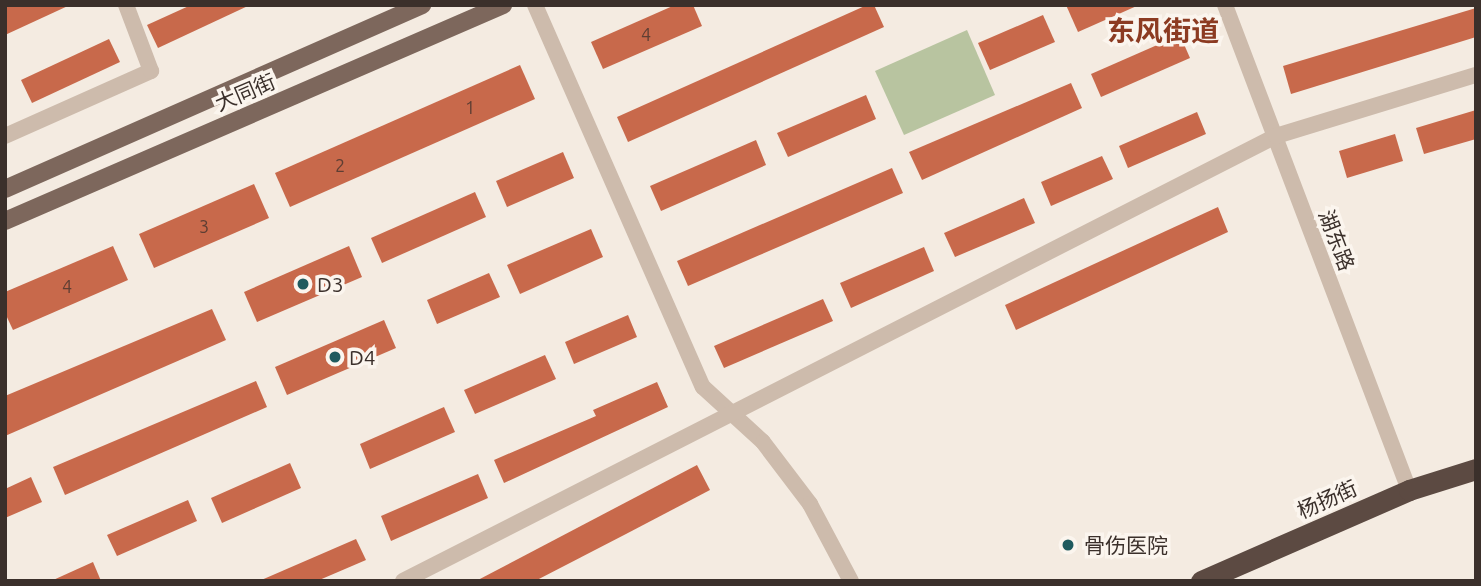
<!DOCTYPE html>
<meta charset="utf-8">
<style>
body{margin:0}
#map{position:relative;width:1481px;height:586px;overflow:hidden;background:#f4ebe1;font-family:Ubuntu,"Noto Sans SC",sans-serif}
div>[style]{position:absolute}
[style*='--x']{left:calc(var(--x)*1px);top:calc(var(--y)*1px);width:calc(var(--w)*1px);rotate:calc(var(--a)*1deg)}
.green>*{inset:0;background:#b8c4a0}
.building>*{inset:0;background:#c8694b}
.minor>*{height:16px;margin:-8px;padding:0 8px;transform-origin:8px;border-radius:8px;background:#cdbbac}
.major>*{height:18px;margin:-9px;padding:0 9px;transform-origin:9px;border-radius:9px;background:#7d675c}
.highway>*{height:21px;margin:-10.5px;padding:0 10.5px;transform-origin:10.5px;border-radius:10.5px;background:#5c4a42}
.dots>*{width:19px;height:19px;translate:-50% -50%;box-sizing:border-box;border:4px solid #fbf5ee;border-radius:50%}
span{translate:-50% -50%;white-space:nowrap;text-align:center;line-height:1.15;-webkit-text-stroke:7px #fbf5ee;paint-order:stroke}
.number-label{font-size:18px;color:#5e3e33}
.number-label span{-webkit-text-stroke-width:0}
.street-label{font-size:21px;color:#3b302b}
.poi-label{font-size:21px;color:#3b302b}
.left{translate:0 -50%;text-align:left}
.district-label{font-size:28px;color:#8c3b22;font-weight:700}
.frame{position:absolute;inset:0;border:7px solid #3b302b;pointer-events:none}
</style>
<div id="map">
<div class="green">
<div style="clip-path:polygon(967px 30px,995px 95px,904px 135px,875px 71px)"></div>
</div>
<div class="building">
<div style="clip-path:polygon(11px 5px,70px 5px,5px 35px,5px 8px)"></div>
<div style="clip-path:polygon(191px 5px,250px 5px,158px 48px,147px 25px)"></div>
<div style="clip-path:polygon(675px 5px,693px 5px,702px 26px,603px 69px,591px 42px)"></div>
<div style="clip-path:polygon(867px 5px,874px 5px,884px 27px,628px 142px,617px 117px)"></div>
<div style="clip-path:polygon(1066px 5px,1139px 5px,1078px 32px)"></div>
<div style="clip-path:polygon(1476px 8px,1476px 37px,1291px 94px,1283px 66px)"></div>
<div style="clip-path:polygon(1043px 15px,1055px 42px,990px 70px,978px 43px)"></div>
<div style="clip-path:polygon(1180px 35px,1190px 58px,1101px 97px,1091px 74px)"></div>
<div style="clip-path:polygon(109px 39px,120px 62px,32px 103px,21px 80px)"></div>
<div style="clip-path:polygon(520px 65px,535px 99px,290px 207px,275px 173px)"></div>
<div style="clip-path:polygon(1071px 83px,1082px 108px,922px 180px,909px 152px)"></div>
<div style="clip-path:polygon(866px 95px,876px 119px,788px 157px,777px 133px)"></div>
<div style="clip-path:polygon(1476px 110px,1476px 139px,1424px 154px,1416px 128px)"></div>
<div style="clip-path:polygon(1197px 112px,1206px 134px,1128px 168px,1119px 146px)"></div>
<div style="clip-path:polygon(1395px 134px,1403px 161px,1347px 178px,1339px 151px)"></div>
<div style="clip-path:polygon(756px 140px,766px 165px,661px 211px,650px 186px)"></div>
<div style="clip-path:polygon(563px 152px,574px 178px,507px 207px,496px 181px)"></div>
<div style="clip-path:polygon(1102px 156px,1113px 179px,1051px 206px,1041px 182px)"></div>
<div style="clip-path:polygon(892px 168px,903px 193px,688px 286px,677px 261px)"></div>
<div style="clip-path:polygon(254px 184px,269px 218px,154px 268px,139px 234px)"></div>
<div style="clip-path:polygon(475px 192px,486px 217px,382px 263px,371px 238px)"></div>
<div style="clip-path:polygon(1024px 198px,1035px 223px,955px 257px,944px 233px)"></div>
<div style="clip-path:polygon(1218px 207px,1228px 232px,1016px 330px,1005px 305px)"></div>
<div style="clip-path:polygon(591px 229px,603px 257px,520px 294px,507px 265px)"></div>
<div style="clip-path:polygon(113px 246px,128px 280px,13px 330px,5px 313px,5px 292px)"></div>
<div style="clip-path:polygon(349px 246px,362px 277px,257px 322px,244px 292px)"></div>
<div style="clip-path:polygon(924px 247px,934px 271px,851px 308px,840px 283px)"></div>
<div style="clip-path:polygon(489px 273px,500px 297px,437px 324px,427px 300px)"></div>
<div style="clip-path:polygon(823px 299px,833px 321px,724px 368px,714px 346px)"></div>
<div style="clip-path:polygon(212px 309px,226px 340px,5px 436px,5px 396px)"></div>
<div style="clip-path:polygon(628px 315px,637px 337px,574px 364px,565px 342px)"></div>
<div style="clip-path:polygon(384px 320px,396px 348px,287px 395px,275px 367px)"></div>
<div style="clip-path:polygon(545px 355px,556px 379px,475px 414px,464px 390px)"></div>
<div style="clip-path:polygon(256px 381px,267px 407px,65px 495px,53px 467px)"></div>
<div style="clip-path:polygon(657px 382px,668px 407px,504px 483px,494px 460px,596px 416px,593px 410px)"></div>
<div style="clip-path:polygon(444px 407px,455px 432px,370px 469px,360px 444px)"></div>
<div style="clip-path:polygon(290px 463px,301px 488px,222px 523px,211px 498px)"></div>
<div style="clip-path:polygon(697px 465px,710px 490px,626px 534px,535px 581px,476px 581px)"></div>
<div style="clip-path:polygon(478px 474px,488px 498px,391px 541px,381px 516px)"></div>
<div style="clip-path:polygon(31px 477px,42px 502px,5px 518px,5px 489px)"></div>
<div style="clip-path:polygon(188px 500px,197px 521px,117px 556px,107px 535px)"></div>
<div style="clip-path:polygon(356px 539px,366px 560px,317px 581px,259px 581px)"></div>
<div style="clip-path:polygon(93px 562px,101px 581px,51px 581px)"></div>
</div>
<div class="minor">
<div style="--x:535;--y:5;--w:417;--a:66.3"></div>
<div style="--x:703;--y:387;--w:81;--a:42.5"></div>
<div style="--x:763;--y:442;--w:78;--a:52.8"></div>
<div style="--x:810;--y:504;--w:87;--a:62"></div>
<div style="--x:1225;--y:5;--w:519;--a:69.22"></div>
<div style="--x:5;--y:136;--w:160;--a:-24"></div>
<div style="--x:151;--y:71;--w:71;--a:-110.7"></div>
<div style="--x:403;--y:581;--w:980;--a:-27.01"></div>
<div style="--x:1276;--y:136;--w:209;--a:-17"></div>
</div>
<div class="major">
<div style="--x:5;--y:189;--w:456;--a:-23.8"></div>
<div style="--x:5;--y:221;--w:543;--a:-23.45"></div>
</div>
<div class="highway">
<div style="--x:1201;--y:581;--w:227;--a:-23.6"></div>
<div style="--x:1409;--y:490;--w:70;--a:-17.4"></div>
</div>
<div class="dots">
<div style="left:303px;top:284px;background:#1f5a5e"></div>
<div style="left:335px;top:357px;background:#1f5a5e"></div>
<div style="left:1068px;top:545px;background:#1f5a5e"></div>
</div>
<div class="number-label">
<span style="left:646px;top:34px">4</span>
<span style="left:470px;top:107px">1</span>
<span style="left:340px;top:165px">2</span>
<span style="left:204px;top:226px">3</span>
<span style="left:67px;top:286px">4</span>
</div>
<div class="street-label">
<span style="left:245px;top:92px;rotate:-23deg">大同街</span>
<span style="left:1337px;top:240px;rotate:69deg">湖东路</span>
<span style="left:1327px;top:499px;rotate:-24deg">杨扬街</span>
</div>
<div class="poi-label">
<span class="left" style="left:317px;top:284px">D3</span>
<span class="left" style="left:349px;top:357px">D4</span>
<span class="left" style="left:1084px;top:545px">骨伤医院</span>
</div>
<div class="district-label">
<span style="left:1163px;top:31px">东风街道</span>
</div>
<div class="frame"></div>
</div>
